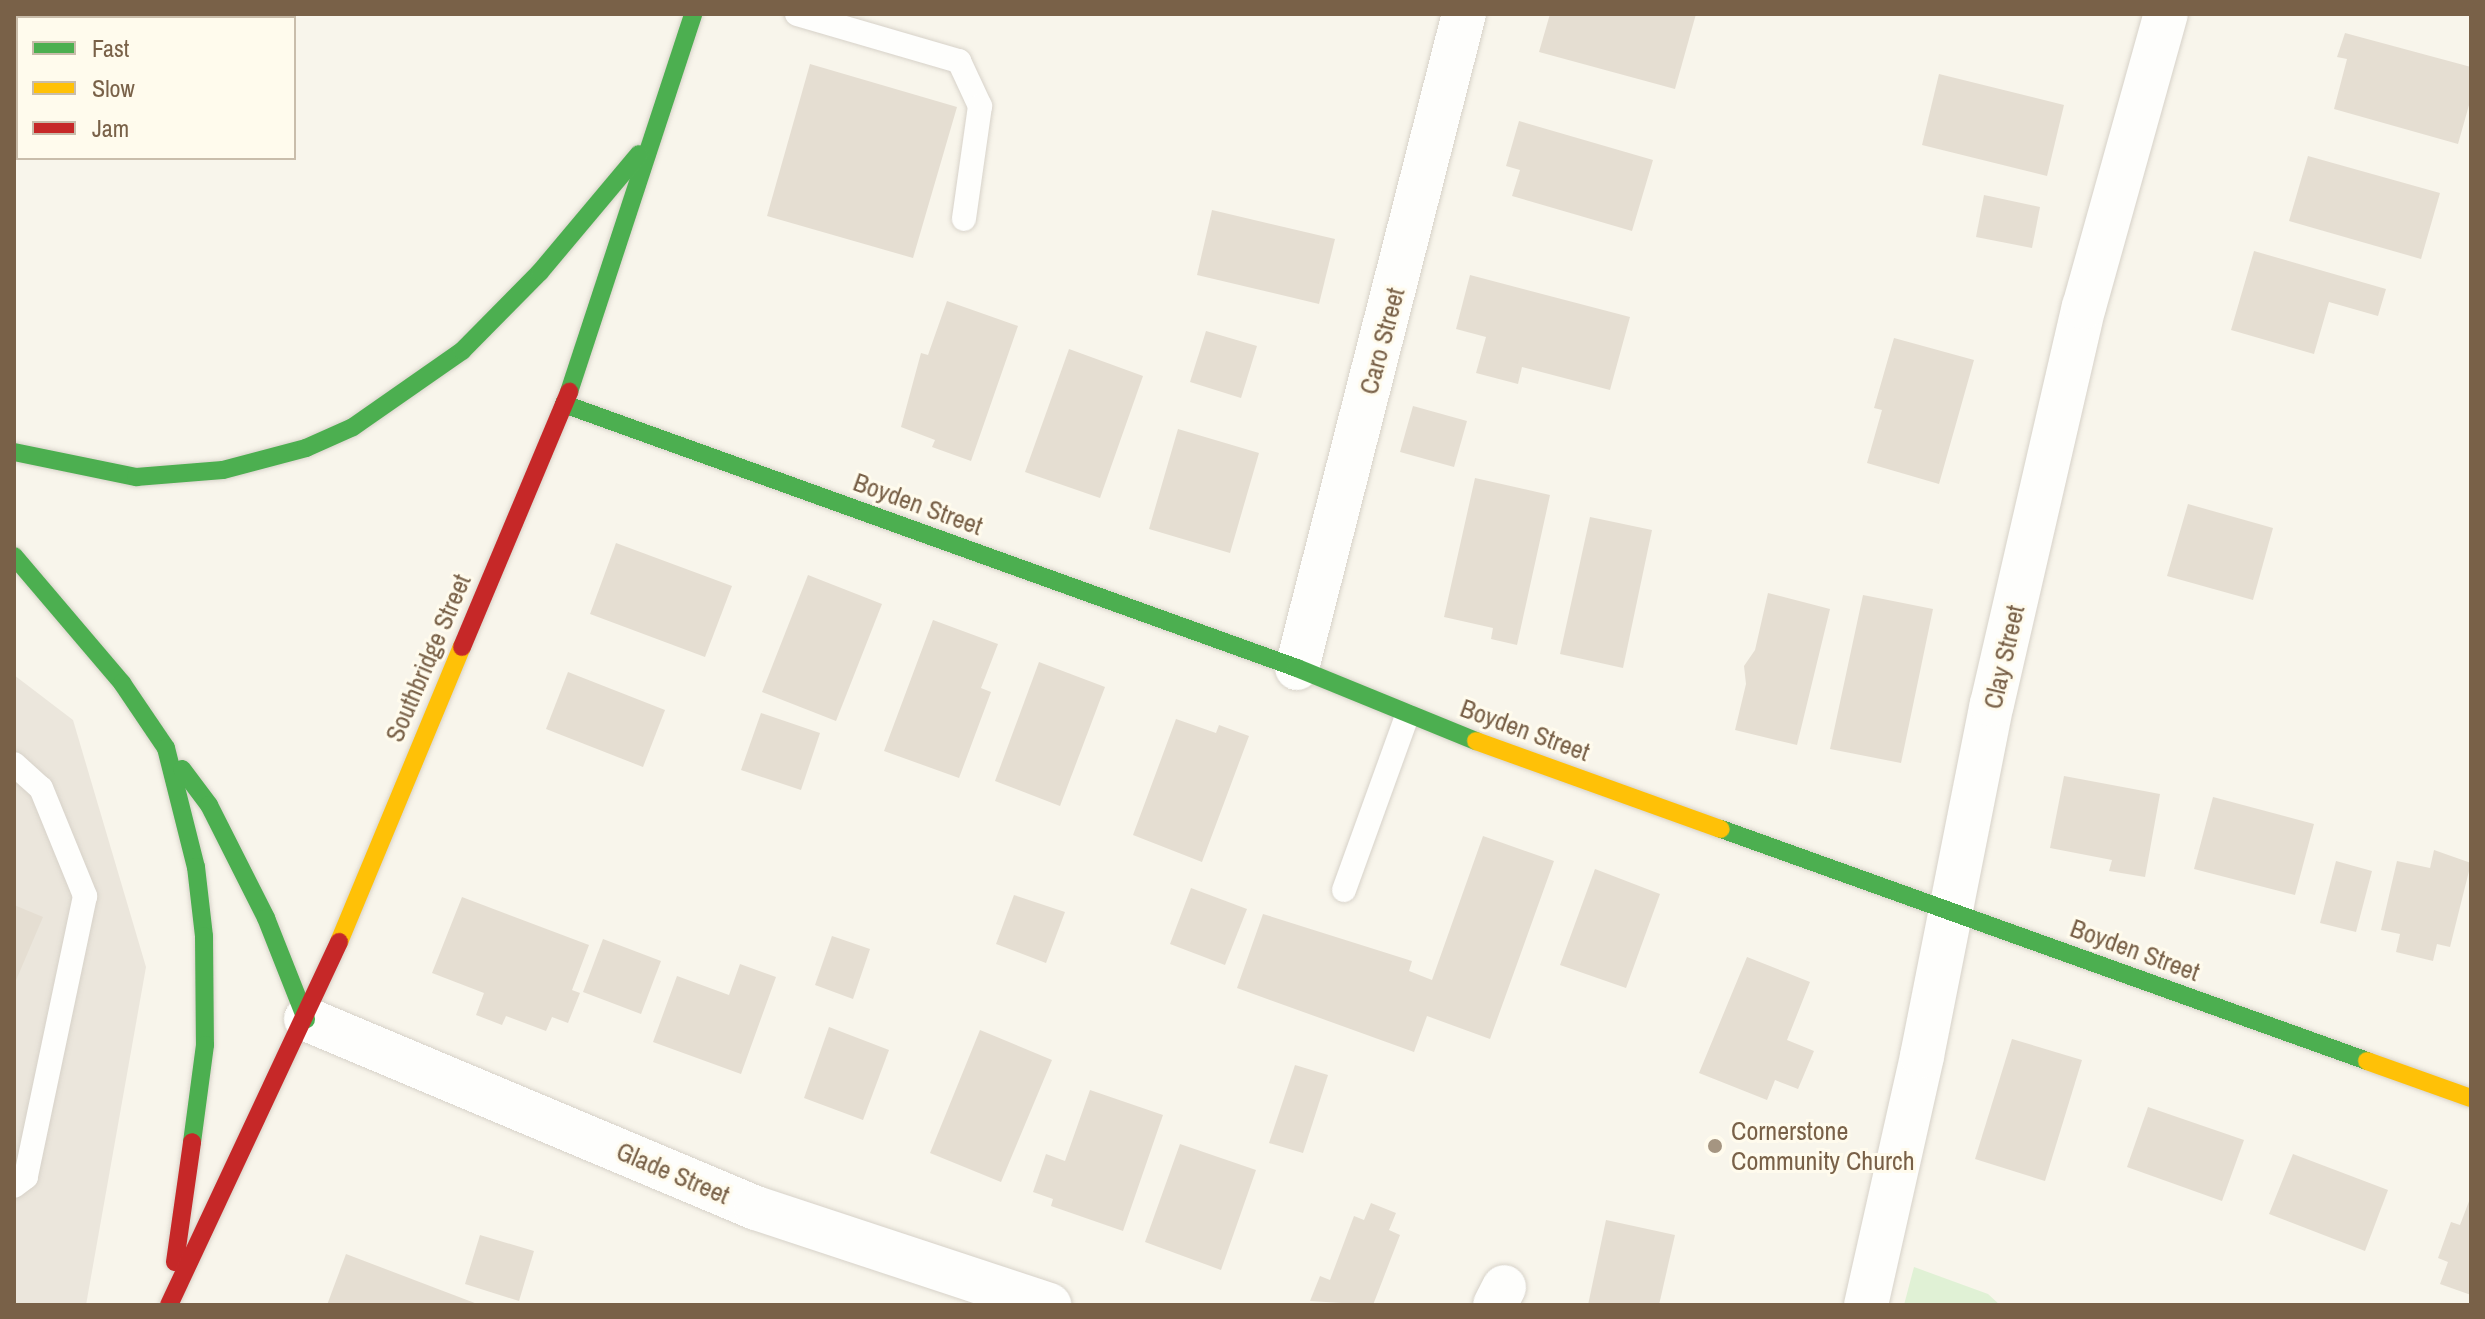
<!DOCTYPE html>
<style>
body{margin:0}
#map{position:relative;width:2485px;height:1319px;overflow:hidden;background:#f8f5eb;font-family:"Archivo Narrow",sans-serif}
div>[style]{position:absolute}
[style*='--x']{left:calc(var(--x)*1px);top:calc(var(--y)*1px);width:calc(var(--w)*1px);rotate:calc(var(--a)*1deg)}
.industrial>*{inset:0;background:#ebe6dc}
.green>*{inset:0;background:#e0f1d5}
.building>*{inset:0;background:#e5ded2}
.roads{filter:drop-shadow(0 0 2px #d7d2c9) drop-shadow(0 0 2px #d7d2c9)}
.lane>*{height:24px;margin:-12px;padding:0 12px;transform-origin:12px;border-radius:12px;background:#fefefc}
.street>*{height:44px;margin:-22px;padding:0 22px;transform-origin:22px;border-radius:22px;background:#fefefc}
.fast>*{height:18px;margin:-9px;padding:0 9px;transform-origin:9px;border-radius:9px;background:#4caf50}
.slow>*{height:18px;margin:-9px;padding:0 9px;transform-origin:9px;border-radius:9px;background:#ffc107}
.jam>*{height:18px;margin:-9px;padding:0 9px;transform-origin:9px;border-radius:9px;background:#c62828}
.dots>*{width:22px;height:22px;translate:-50% -50%;box-sizing:border-box;border:4px solid #fffbed;border-radius:50%}
span{translate:-50% -50%;white-space:nowrap;text-align:center;line-height:1.15;-webkit-text-stroke:6px #fffbed;paint-order:stroke}
.street-label{font-size:26px;color:#796148}
.poi-label{font-size:26px;color:#796148}
.left{translate:0 -50%;text-align:left}
.frame{position:absolute;inset:0;border:16px solid #796148;pointer-events:none}
.legend{position:absolute;left:16px;top:16px;width:280px;height:144px;box-sizing:border-box;background:#fffbed;border:2px solid #c9bdab;margin:0;padding:10px 14px;list-style:none;font-size:24px;color:#796148}
.legend li{display:flex;align-items:center;gap:16px;height:40px}
.legend b{width:40px;border:2px solid #c9bdab}
</style>
<div id="map">
<div class="industrial">
<div style="clip-path:polygon(14px 675px,73px 720px,146px 967px,86px 1305px,14px 1305px)"></div>
</div>
<div class="green">
<div style="clip-path:polygon(1914px 1267px,1988px 1294px,2000px 1305px,1904px 1305px)"></div>
</div>
<div class="building">
<div style="clip-path:polygon(1550px 14px,1696px 14px,1675px 89px,1539px 52px)"></div>
<div style="clip-path:polygon(2345px 33px,2471px 67px,2471px 98px,2458px 144px,2334px 109px,2347px 59px,2337px 57px)"></div>
<div style="clip-path:polygon(810px 64px,957px 107px,913px 258px,767px 216px)"></div>
<div style="clip-path:polygon(1939px 74px,2064px 105px,2047px 176px,1922px 145px)"></div>
<div style="clip-path:polygon(1519px 121px,1653px 160px,1632px 231px,1512px 196px,1520px 170px,1506px 166px)"></div>
<div style="clip-path:polygon(2308px 156px,2440px 193px,2421px 259px,2289px 221px)"></div>
<div style="clip-path:polygon(1984px 195px,2040px 207px,2032px 248px,1976px 237px)"></div>
<div style="clip-path:polygon(1212px 210px,1335px 239px,1319px 304px,1197px 275px)"></div>
<div style="clip-path:polygon(2254px 251px,2386px 289px,2378px 316px,2329px 302px,2314px 354px,2231px 330px)"></div>
<div style="clip-path:polygon(1470px 275px,1630px 317px,1610px 390px,1522px 367px,1518px 384px,1476px 373px,1486px 337px,1456px 329px)"></div>
<div style="clip-path:polygon(947px 301px,1018px 326px,971px 461px,932px 447px,935px 440px,901px 427px,921px 353px,928px 355px)"></div>
<div style="clip-path:polygon(1206px 331px,1257px 346px,1241px 398px,1190px 382px)"></div>
<div style="clip-path:polygon(1894px 338px,1974px 360px,1939px 484px,1867px 463px,1882px 410px,1874px 408px)"></div>
<div style="clip-path:polygon(1069px 349px,1143px 376px,1100px 498px,1025px 472px)"></div>
<div style="clip-path:polygon(1413px 406px,1467px 421px,1454px 467px,1400px 452px)"></div>
<div style="clip-path:polygon(1178px 429px,1259px 453px,1230px 553px,1149px 529px)"></div>
<div style="clip-path:polygon(1475px 478px,1550px 495px,1517px 645px,1491px 639px,1493px 628px,1444px 617px)"></div>
<div style="clip-path:polygon(2188px 504px,2273px 528px,2253px 600px,2167px 576px)"></div>
<div style="clip-path:polygon(1590px 517px,1652px 530px,1623px 668px,1560px 654px)"></div>
<div style="clip-path:polygon(616px 543px,732px 586px,705px 657px,590px 614px)"></div>
<div style="clip-path:polygon(808px 575px,882px 604px,836px 721px,762px 692px)"></div>
<div style="clip-path:polygon(1768px 593px,1830px 609px,1797px 745px,1735px 730px,1746px 684px,1744px 666px,1755px 650px)"></div>
<div style="clip-path:polygon(1863px 595px,1933px 609px,1901px 763px,1830px 749px)"></div>
<div style="clip-path:polygon(933px 620px,998px 644px,981px 688px,991px 692px,959px 778px,884px 751px)"></div>
<div style="clip-path:polygon(1039px 662px,1105px 687px,1060px 806px,995px 781px)"></div>
<div style="clip-path:polygon(568px 672px,665px 710px,643px 767px,546px 729px)"></div>
<div style="clip-path:polygon(761px 713px,820px 733px,801px 790px,741px 770px)"></div>
<div style="clip-path:polygon(1176px 719px,1216px 733px,1219px 725px,1249px 736px,1202px 862px,1133px 835px)"></div>
<div style="clip-path:polygon(2064px 776px,2160px 794px,2145px 877px,2109px 871px,2112px 860px,2050px 848px)"></div>
<div style="clip-path:polygon(2213px 797px,2314px 824px,2295px 895px,2194px 869px)"></div>
<div style="clip-path:polygon(1483px 836px,1554px 861px,1490px 1039px,1427px 1016px,1414px 1052px,1237px 988px,1263px 914px,1412px 961px,1409px 971px,1432px 980px)"></div>
<div style="clip-path:polygon(2434px 850px,2471px 863px,2450px 947px,2437px 944px,2433px 961px,2396px 952px,2400px 934px,2381px 930px,2397px 861px,2430px 868px)"></div>
<div style="clip-path:polygon(2336px 861px,2372px 871px,2356px 932px,2320px 923px)"></div>
<div style="clip-path:polygon(1595px 869px,1660px 894px,1626px 988px,1560px 965px)"></div>
<div style="clip-path:polygon(1191px 888px,1247px 909px,1225px 965px,1170px 944px)"></div>
<div style="clip-path:polygon(1014px 895px,1065px 912px,1046px 963px,996px 944px)"></div>
<div style="clip-path:polygon(462px 897px,589px 945px,572px 990px,580px 993px,568px 1023px,552px 1017px,546px 1031px,506px 1016px,502px 1025px,476px 1015px,484px 993px,432px 973px)"></div>
<div style="clip-path:polygon(14px 905px,43px 917px,14px 985px)"></div>
<div style="clip-path:polygon(832px 936px,870px 949px,853px 999px,815px 985px)"></div>
<div style="clip-path:polygon(603px 939px,661px 961px,641px 1014px,583px 992px)"></div>
<div style="clip-path:polygon(1747px 957px,1810px 982px,1787px 1040px,1814px 1051px,1798px 1089px,1775px 1080px,1767px 1100px,1699px 1073px)"></div>
<div style="clip-path:polygon(740px 964px,776px 977px,741px 1074px,653px 1042px,677px 976px,729px 995px)"></div>
<div style="clip-path:polygon(829px 1027px,889px 1050px,863px 1120px,804px 1098px)"></div>
<div style="clip-path:polygon(980px 1030px,1052px 1060px,1001px 1182px,930px 1153px)"></div>
<div style="clip-path:polygon(2012px 1039px,2082px 1060px,2045px 1181px,1975px 1159px)"></div>
<div style="clip-path:polygon(1295px 1065px,1328px 1075px,1303px 1153px,1269px 1143px)"></div>
<div style="clip-path:polygon(1090px 1090px,1163px 1115px,1123px 1231px,1051px 1206px,1053px 1199px,1033px 1192px,1046px 1154px,1065px 1161px)"></div>
<div style="clip-path:polygon(2148px 1107px,2244px 1140px,2222px 1201px,2127px 1167px)"></div>
<div style="clip-path:polygon(1180px 1144px,1256px 1170px,1221px 1270px,1145px 1242px)"></div>
<div style="clip-path:polygon(2293px 1154px,2388px 1190px,2365px 1251px,2269px 1214px)"></div>
<div style="clip-path:polygon(2471px 1196px,2471px 1295px,2440px 1284px,2448px 1262px,2438px 1258px,2451px 1222px,2460px 1225px)"></div>
<div style="clip-path:polygon(1371px 1203px,1396px 1213px,1389px 1230px,1400px 1235px,1373px 1305px,1310px 1301px,1320px 1276px,1330px 1280px,1354px 1216px,1364px 1220px)"></div>
<div style="clip-path:polygon(1606px 1220px,1675px 1235px,1659px 1305px,1588px 1305px)"></div>
<div style="clip-path:polygon(480px 1235px,534px 1251px,519px 1301px,465px 1284px)"></div>
<div style="clip-path:polygon(346px 1254px,480px 1305px,327px 1305px)"></div>
</div>
<div class="roads">
<div class="lane">
<div style="--x:797;--y:14;--w:169;--a:16.2"></div>
<div style="--x:959;--y:61;--w:50;--a:65"></div>
<div style="--x:980;--y:106;--w:114;--a:98.1"></div>
<div style="--x:14;--y:764;--w:36;--a:42"></div>
<div style="--x:41;--y:788;--w:117;--a:67.8"></div>
<div style="--x:85;--y:896;--w:287;--a:101.9"></div>
<div style="--x:26;--y:1177;--w:15;--a:143"></div>
<div style="--x:1344;--y:890;--w:185;--a:-70.1"></div>
</div>
<div class="street">
<div style="--x:1297;--y:668;--w:675;--a:-75.68"></div>
<div style="--x:306;--y:1019;--w:488;--a:22.8"></div>
<div style="--x:756;--y:1208;--w:309;--a:18.3"></div>
<div style="--x:1495;--y:1305;--w:20;--a:-63"></div>
<div style="--x:1866;--y:1305;--w:255;--a:-77.3"></div>
<div style="--x:1922;--y:1056;--w:359;--a:-78.8"></div>
<div style="--x:1992;--y:704;--w:408;--a:-77"></div>
<div style="--x:2084;--y:307;--w:304;--a:-74.4"></div>
</div>
<div class="fast">
<div style="--x:569;--y:392;--w:398;--a:-71.8"></div>
<div style="--x:564;--y:404;--w:779;--a:19.81"></div>
<div style="--x:1297;--y:668;--w:193;--a:22.2"></div>
<div style="--x:14;--y:452;--w:125;--a:11.6"></div>
<div style="--x:136;--y:477;--w:87;--a:-4.6"></div>
<div style="--x:223;--y:470;--w:86;--a:-14.8"></div>
<div style="--x:306;--y:448;--w:51;--a:-24.1"></div>
<div style="--x:353;--y:427;--w:133;--a:-34.9"></div>
<div style="--x:462;--y:351;--w:111;--a:-45.4"></div>
<div style="--x:540;--y:272;--w:154;--a:-50"></div>
<div style="--x:14;--y:556;--w:167;--a:49.6"></div>
<div style="--x:122;--y:683;--w:78;--a:55.9"></div>
<div style="--x:166;--y:748;--w:123;--a:75.9"></div>
<div style="--x:196;--y:867;--w:69;--a:83.4"></div>
<div style="--x:204;--y:936;--w:109;--a:89.5"></div>
<div style="--x:205;--y:1045;--w:98;--a:97.6"></div>
<div style="--x:182;--y:769;--w:45;--a:53.1"></div>
<div style="--x:209;--y:805;--w:127;--a:63.2"></div>
<div style="--x:266;--y:918;--w:109;--a:68.4"></div>
<div style="--x:1721;--y:829;--w:686;--a:19.75"></div>
</div>
<div class="slow">
<div style="--x:1476;--y:741;--w:260;--a:19.8"></div>
<div style="--x:339;--y:942;--w:320;--a:-67.4"></div>
<div style="--x:2367;--y:1061;--w:110;--a:19.6"></div>
</div>
<div class="jam">
<div style="--x:462;--y:647;--w:277;--a:-67.2"></div>
<div style="--x:175;--y:1262;--w:121;--a:-81.9"></div>
<div style="--x:169;--y:1305;--w:401;--a:-64.9"></div>
</div>
</div>
<div class="dots">
<div style="left:1715px;top:1146px;background:#a59581"></div>
</div>
<div class="street-label">
<span style="left:1382px;top:341px;rotate:-75deg">Caro Street</span>
<span style="left:918px;top:504px;rotate:20deg">Boyden Street</span>
<span style="left:2004px;top:657px;rotate:-77deg">Clay Street</span>
<span style="left:428px;top:658px;rotate:-67deg">Southbridge Street</span>
<span style="left:1525px;top:730px;rotate:20deg">Boyden Street</span>
<span style="left:2135px;top:950px;rotate:20deg">Boyden Street</span>
<span style="left:673px;top:1173px;rotate:23deg">Glade Street</span>
</div>
<div class="poi-label">
<span class="left" style="left:1731px;top:1146px">Cornerstone<br>Community Church</span>
</div>
<div class="frame"></div>
<ul class="legend">
<li><b style="height:10px;background:#4caf50"></b>Fast</li>
<li><b style="height:10px;background:#ffc107"></b>Slow</li>
<li><b style="height:10px;background:#c62828"></b>Jam</li>
</ul>
</div>
